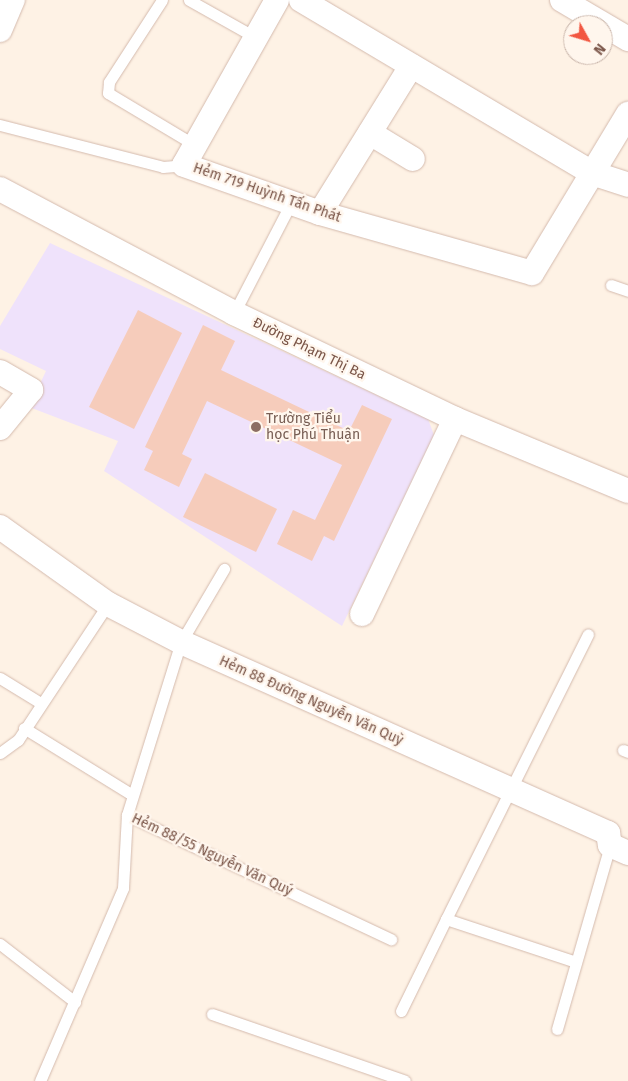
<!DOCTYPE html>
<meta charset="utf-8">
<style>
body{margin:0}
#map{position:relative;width:628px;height:1081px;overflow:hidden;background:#fef2e5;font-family:"Fira Sans",sans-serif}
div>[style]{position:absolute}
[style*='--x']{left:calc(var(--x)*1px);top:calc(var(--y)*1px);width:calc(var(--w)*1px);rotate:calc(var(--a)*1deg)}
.education>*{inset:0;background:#efe2fb}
.building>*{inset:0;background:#f6ccbb}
.roads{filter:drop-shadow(0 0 1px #d4baad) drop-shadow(0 0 1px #d4baad)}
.lane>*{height:11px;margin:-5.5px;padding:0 5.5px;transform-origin:5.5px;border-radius:5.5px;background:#fff}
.street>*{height:24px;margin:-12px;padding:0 12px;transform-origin:12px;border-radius:12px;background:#fff}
.dots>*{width:14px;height:14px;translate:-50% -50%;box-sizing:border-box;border:2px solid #fff6ed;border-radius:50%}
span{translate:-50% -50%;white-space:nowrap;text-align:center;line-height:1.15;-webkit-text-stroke:4.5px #fff6ed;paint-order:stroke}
.street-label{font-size:14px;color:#7a5548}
.education-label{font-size:14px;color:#785e54}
.left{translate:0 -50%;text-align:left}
.north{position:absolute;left:563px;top:15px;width:50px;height:50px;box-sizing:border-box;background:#fff6ed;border:1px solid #cab6ab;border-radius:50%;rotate:129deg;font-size:14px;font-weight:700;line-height:20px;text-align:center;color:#7a5548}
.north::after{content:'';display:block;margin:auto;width:18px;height:22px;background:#f25741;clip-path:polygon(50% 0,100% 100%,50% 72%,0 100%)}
</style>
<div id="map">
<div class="education">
<div style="clip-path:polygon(50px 243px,428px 419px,434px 435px,342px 626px,104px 471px,118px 441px,29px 407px,46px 371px,0 349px,0 326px)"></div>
</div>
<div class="building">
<div style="clip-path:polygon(138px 310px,182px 333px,134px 429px,89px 407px)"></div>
<div style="clip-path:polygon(203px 325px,235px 341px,221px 370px,349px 431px,362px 405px,392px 419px,334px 541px,324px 536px,312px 561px,277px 544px,293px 510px,315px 520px,342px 465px,207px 401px,182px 454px,192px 459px,179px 487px,144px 470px,153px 451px,145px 447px)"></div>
<div style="clip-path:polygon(205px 473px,277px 509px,256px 552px,183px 517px)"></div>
</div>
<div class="roads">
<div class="lane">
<div style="--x:162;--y:0;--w:98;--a:122.9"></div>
<div style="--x:109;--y:82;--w:11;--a:95"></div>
<div style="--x:108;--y:93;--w:101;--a:30.9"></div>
<div style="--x:189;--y:0;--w:76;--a:29.3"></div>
<div style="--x:0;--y:125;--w:168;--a:14.4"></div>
<div style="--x:163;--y:167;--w:21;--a:-5"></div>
<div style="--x:611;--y:285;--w:18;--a:19"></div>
<div style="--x:234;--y:313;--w:124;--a:-62.6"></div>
<div style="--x:0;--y:678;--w:46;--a:31.6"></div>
<div style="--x:24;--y:728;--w:126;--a:31.7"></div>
<div style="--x:623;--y:750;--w:5;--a:22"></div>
<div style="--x:0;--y:753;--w:22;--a:-36"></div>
<div style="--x:18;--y:740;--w:163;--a:-56.5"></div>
<div style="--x:127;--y:815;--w:181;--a:-72.7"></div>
<div style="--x:181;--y:642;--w:85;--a:-59.5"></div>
<div style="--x:446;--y:919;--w:318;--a:-63.5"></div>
<div style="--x:0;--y:944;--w:95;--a:37.7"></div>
<div style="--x:401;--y:1011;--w:102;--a:-63.9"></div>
<div style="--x:446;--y:919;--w:137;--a:18.3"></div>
<div style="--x:212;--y:1014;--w:204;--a:19.1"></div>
<div style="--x:557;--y:1029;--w:191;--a:-73.9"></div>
<div style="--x:40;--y:1081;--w:210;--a:-66.7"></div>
<div style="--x:123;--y:888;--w:73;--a:-86.9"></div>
<div style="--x:127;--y:815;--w:292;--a:25.2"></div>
</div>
<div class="street">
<div style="--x:277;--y:0;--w:189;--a:119.4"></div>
<div style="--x:184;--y:165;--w:144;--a:19.4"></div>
<div style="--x:320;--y:213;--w:220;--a:15.8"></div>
<div style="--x:532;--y:273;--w:186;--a:-58.9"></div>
<div style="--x:301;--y:0;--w:339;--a:30.7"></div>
<div style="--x:592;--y:173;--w:38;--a:18"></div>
<div style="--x:562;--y:0;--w:77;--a:30.6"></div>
<div style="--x:0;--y:30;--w:33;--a:-67"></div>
<div style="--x:370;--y:133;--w:50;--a:31.2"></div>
<div style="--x:0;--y:189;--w:265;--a:27.9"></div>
<div style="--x:234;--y:313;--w:245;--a:25.6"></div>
<div style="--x:455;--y:419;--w:187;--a:22.6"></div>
<div style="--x:320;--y:213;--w:173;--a:-58.2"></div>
<div style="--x:0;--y:372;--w:36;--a:30"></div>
<div style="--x:31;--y:390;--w:49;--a:129.2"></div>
<div style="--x:0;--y:527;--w:133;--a:35.5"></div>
<div style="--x:108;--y:604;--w:82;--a:27.5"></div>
<div style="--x:181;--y:642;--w:468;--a:24.1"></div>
<div style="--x:608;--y:833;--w:12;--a:81"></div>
<div style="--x:610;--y:845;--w:20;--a:24"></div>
<div style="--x:362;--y:614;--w:216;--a:-64.5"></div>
</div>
</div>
<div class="dots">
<div style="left:256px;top:427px;background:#8d6e63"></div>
</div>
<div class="street-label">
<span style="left:267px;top:193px;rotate:19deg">Hẻm 719 Huỳnh Tấn Phát</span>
<span style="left:309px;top:349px;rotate:26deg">Đường Phạm Thị Ba</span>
<span style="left:311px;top:701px;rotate:24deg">Hẻm 88 Đường Nguyễn Văn Quỳ</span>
<span style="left:212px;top:855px;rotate:25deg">Hẻm 88/55 Nguyễn Văn Quý</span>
</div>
<div class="education-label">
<span class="left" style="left:266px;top:427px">Trường Tiểu<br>học Phú Thuận</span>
</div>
<div class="north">N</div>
</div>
